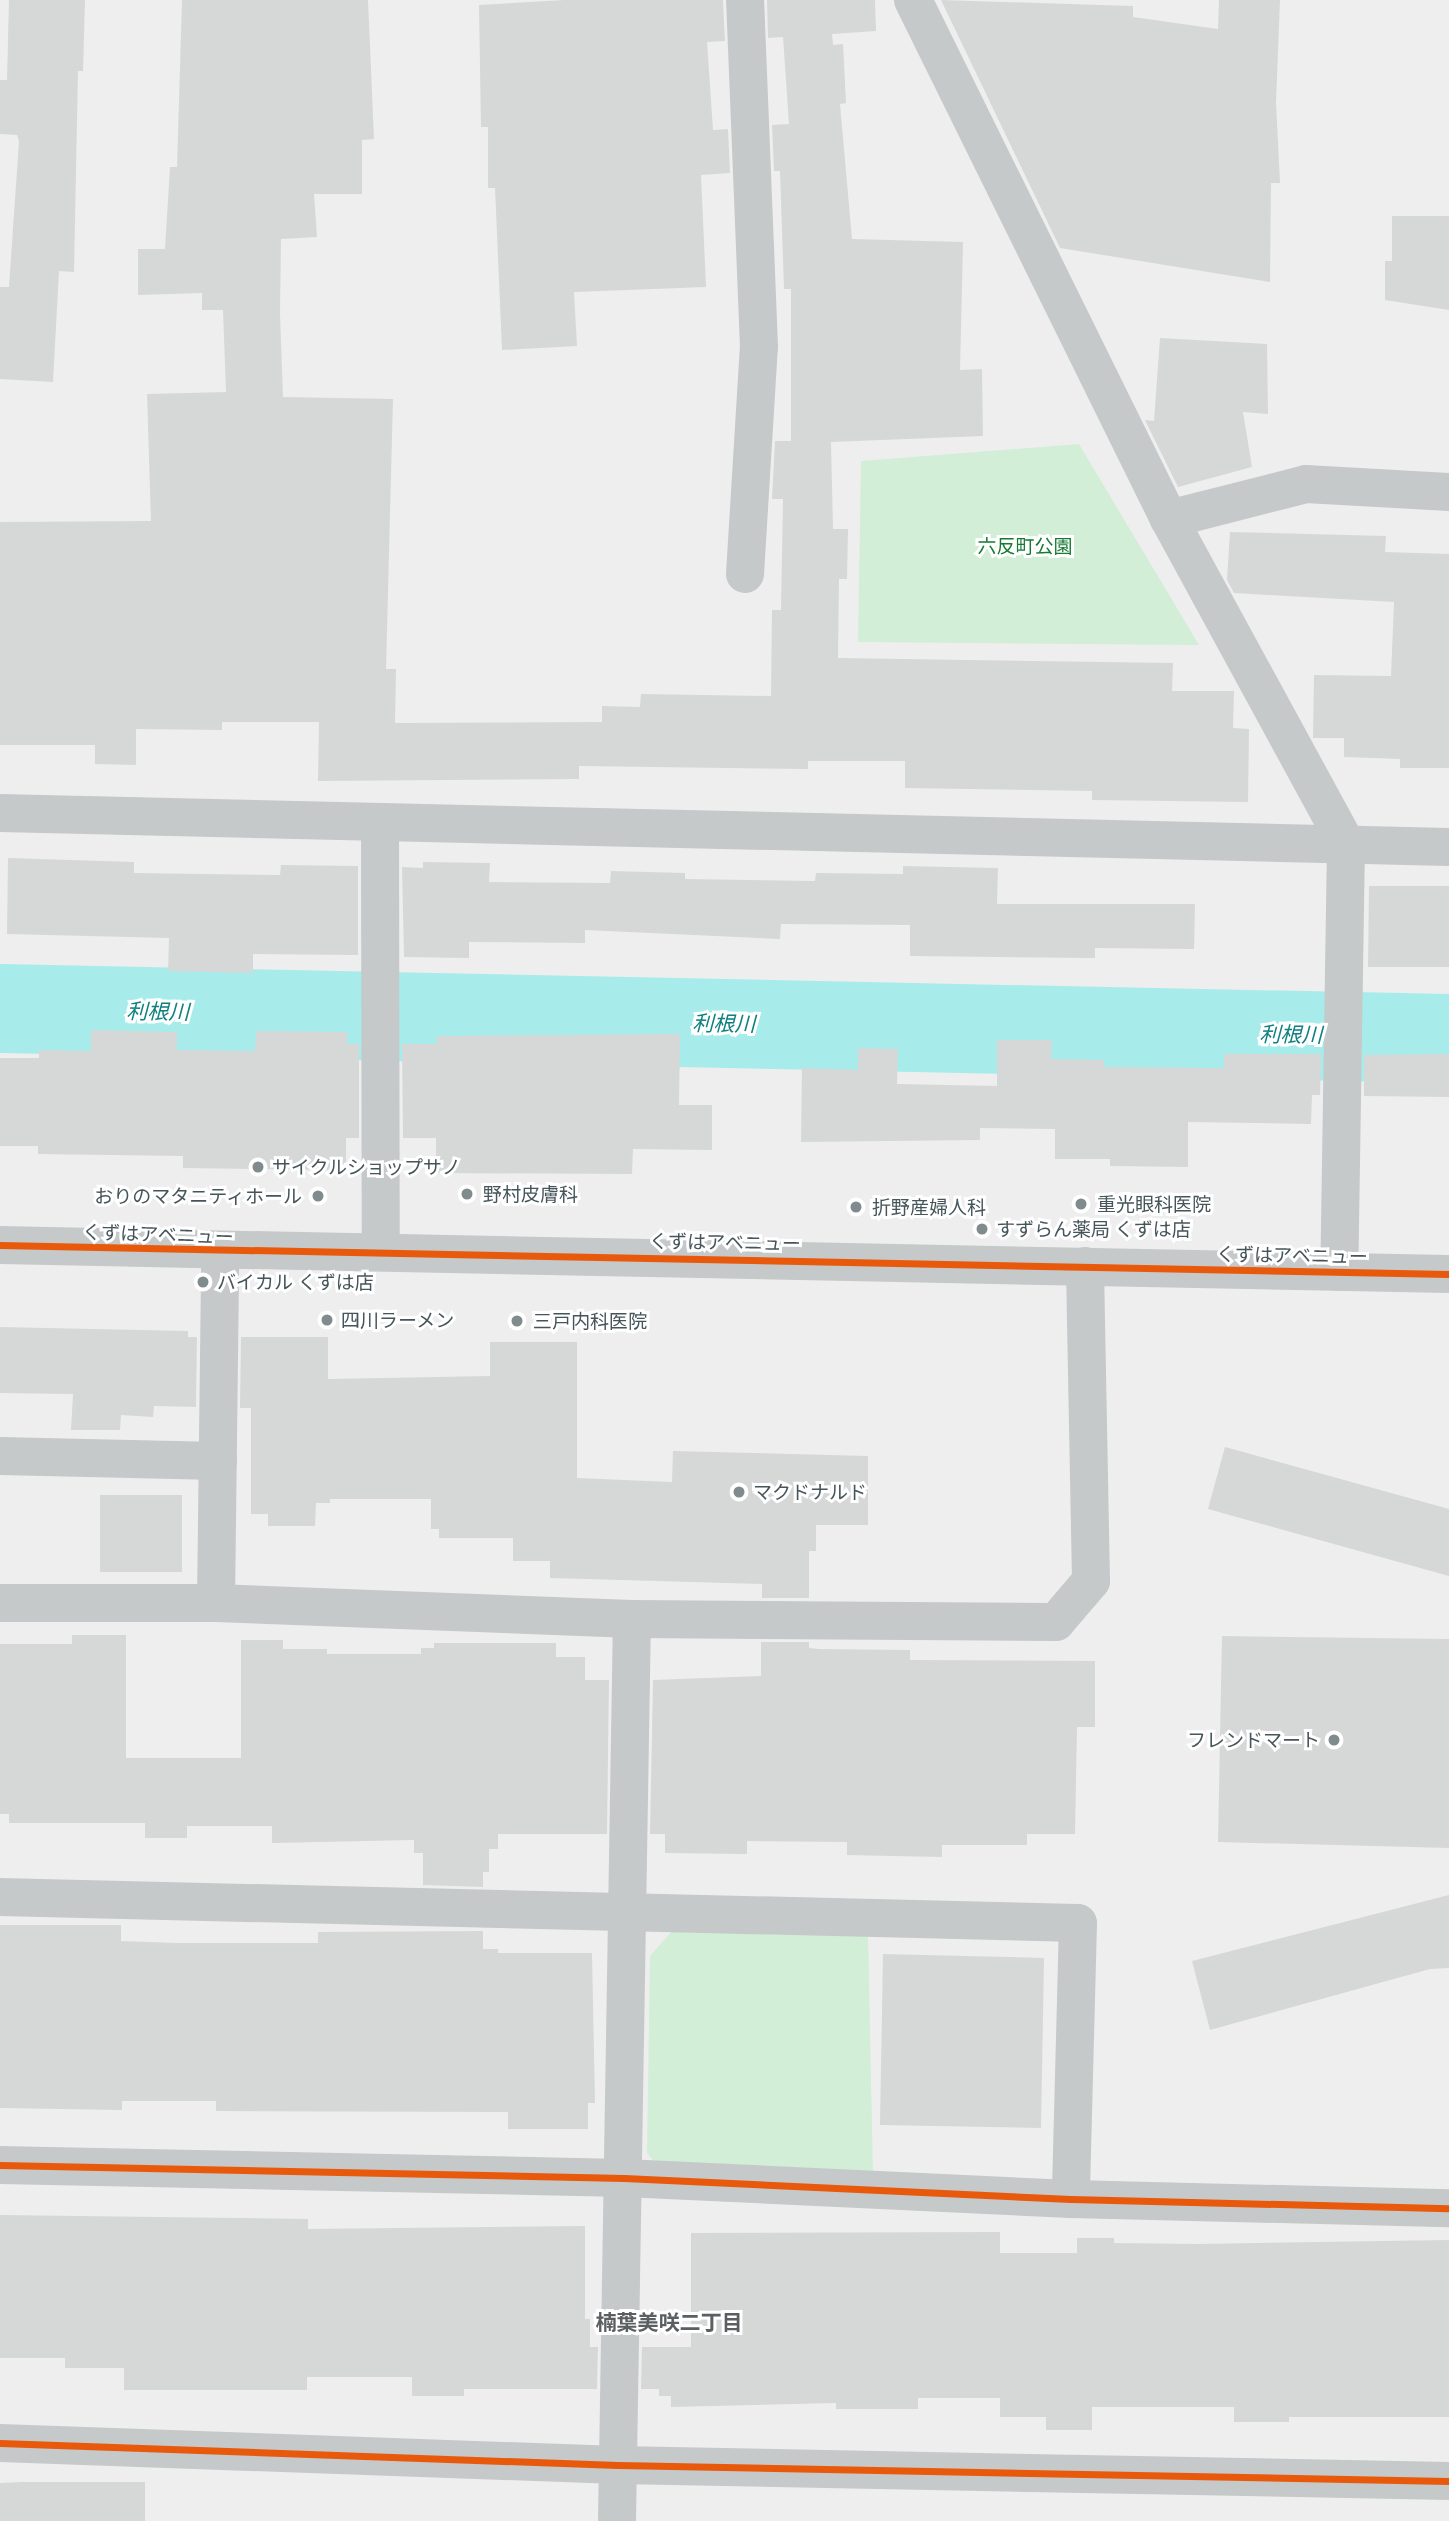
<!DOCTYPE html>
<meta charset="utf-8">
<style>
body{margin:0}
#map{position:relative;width:1449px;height:2521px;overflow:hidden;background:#efeeee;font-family:"Golos Text","Noto Sans JP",sans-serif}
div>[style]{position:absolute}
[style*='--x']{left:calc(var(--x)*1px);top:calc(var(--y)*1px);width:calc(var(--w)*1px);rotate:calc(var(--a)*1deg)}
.green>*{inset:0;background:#d2eed6}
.river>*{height:89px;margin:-44.5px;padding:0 44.5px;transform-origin:44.5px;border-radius:44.5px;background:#a7eceb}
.building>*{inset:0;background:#d6d7d7}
.minor>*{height:38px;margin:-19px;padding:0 19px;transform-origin:19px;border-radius:19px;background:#c5c9ca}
.cycleway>*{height:7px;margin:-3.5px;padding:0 3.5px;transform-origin:3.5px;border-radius:3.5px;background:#e8590c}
.dots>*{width:19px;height:19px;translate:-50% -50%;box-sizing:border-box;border:4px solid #fff;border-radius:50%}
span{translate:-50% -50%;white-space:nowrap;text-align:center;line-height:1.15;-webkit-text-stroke:6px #fff;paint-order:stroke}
.park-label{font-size:19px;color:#177a33}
.poi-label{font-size:19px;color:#45555a}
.left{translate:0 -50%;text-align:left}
.right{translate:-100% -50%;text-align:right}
.street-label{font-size:19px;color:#45555a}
.water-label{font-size:21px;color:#0e807f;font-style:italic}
.neighbourhood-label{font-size:21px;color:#5a5f62;font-weight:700}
</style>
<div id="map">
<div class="green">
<div style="clip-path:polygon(1079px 444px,1199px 645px,858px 642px,861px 461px)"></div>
<div style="clip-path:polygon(673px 1930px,868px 1935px,873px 2174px,665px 2174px,647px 2153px,650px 1956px)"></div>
</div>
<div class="river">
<div style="--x:0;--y:1008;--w:1449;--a:1.19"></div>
</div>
<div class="building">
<div style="clip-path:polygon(9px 0,85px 0,83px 71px,78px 71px,74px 272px,59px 271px,53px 382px,0 379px,0 287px,9px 287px,19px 141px,17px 135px,0 134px,0 80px,7px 80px)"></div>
<div style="clip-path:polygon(182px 0,368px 0,374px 139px,362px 140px,362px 194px,314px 194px,317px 237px,281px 239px,280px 314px,283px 397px,393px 399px,386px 669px,396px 669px,395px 723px,602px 722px,602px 706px,640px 707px,641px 694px,771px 696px,772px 610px,781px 610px,783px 499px,772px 499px,775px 441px,791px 441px,791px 289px,784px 289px,780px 171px,774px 171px,772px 125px,789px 124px,783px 37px,768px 38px,767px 0,875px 0,876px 31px,832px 34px,833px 45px,843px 44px,846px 103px,840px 104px,852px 239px,963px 242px,960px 370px,982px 369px,983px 436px,831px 442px,833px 529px,848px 529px,847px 579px,839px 579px,838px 658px,1173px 663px,1172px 691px,1234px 691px,1233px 728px,1249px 729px,1248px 802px,1092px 800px,1092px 791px,905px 788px,905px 761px,808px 761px,808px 769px,579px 766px,579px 779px,318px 781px,319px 722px,222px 722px,222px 730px,136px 729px,136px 765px,95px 764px,95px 745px,0 745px,0 522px,151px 521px,147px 394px,226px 392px,223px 310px,202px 310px,202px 293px,138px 295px,138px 249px,165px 249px,170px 167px,177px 167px)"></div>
<div style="clip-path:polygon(564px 0,723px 0,725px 41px,707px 42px,713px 130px,728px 129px,730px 173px,701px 175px,706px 287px,574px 292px,577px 346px,502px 350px,495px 188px,488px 188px,488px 127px,481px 127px,479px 5px)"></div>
<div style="clip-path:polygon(941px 0,1133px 6px,1133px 17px,1218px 29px,1219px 0,1280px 0,1276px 103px,1280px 183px,1271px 183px,1270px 282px,1060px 248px)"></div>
<div style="clip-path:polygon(1392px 216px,1449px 216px,1449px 310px,1385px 300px,1385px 261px,1392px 261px)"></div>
<div style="clip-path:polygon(1160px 338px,1267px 344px,1268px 414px,1243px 412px,1252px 467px,1178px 487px,1145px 420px,1154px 421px)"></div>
<div style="clip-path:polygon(1230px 532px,1386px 536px,1385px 552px,1449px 554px,1449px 768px,1400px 768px,1400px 759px,1344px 757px,1344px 738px,1313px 738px,1314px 675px,1391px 676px,1394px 602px,1234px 593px,1227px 580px)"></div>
<div style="clip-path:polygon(8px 858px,134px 862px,134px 873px,280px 875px,281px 865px,358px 866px,358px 955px,253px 954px,253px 973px,168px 971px,169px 938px,7px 934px)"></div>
<div style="clip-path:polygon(423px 862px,490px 863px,489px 882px,610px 883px,611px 871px,685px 873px,685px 879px,815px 881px,816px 873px,903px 874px,903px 866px,998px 868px,997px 904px,1195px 904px,1194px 949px,1095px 948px,1095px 958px,910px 956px,910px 925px,781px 924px,780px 939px,585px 930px,585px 943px,469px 942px,469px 958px,404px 957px,402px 867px,423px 868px)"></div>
<div style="clip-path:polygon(1369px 886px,1449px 886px,1449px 967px,1368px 967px)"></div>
<div style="clip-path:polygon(91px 1030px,177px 1032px,177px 1050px,255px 1051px,256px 1031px,347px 1032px,347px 1044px,359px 1044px,359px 1138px,346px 1138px,346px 1170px,183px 1168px,183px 1156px,38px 1154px,38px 1146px,0 1146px,0 1058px,39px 1058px,39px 1050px,91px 1051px)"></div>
<div style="clip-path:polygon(680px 1034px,679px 1105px,712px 1105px,712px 1150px,633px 1149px,632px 1174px,436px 1173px,436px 1138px,403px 1138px,402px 1044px,437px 1044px,437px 1036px)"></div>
<div style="clip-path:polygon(997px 1040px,1052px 1040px,1051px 1059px,1104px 1060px,1104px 1067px,1224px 1068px,1224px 1054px,1321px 1054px,1320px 1095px,1312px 1095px,1311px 1124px,1188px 1122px,1188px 1167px,1110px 1166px,1110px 1159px,1055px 1159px,1055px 1129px,980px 1128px,980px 1140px,801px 1142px,802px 1068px,858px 1070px,858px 1048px,898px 1049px,897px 1084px,997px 1086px)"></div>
<div style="clip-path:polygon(1449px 1054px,1449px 1097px,1364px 1096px,1364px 1055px)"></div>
<div style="clip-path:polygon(0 1327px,188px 1331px,188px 1337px,197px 1337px,196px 1407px,154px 1406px,153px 1417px,121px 1415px,120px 1430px,71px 1430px,73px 1394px,0 1393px)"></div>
<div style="clip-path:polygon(241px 1337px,328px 1337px,328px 1379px,490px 1376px,490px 1342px,577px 1342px,577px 1478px,672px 1482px,673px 1451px,868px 1456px,868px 1525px,816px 1525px,816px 1551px,809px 1551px,809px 1598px,762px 1598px,762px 1584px,550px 1578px,550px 1561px,513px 1561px,513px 1538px,439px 1538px,439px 1529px,431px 1529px,431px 1499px,330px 1499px,330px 1503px,316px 1503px,315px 1526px,268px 1526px,268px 1514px,251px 1514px,251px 1408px,240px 1408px)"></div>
<div style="clip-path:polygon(1225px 1447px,1449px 1509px,1449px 1576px,1208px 1509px)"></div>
<div style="clip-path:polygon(100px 1495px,182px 1495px,182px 1572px,100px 1572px)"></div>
<div style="clip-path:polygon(72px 1635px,126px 1635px,126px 1758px,241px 1758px,241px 1640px,283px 1640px,283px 1649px,327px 1649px,327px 1654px,421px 1654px,421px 1648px,434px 1648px,434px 1643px,556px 1643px,556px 1657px,585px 1657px,585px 1680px,609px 1680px,607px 1834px,498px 1834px,498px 1849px,489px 1849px,489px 1872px,483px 1872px,483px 1887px,423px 1885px,423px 1853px,414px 1853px,414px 1840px,272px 1843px,272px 1826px,187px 1826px,187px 1838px,145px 1838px,145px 1823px,9px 1823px,9px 1814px,0 1814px,0 1644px,72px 1644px)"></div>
<div style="clip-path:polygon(1222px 1636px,1449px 1639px,1449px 1848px,1218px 1842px)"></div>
<div style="clip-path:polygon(761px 1642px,809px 1642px,809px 1648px,819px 1649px,910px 1650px,910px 1660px,1095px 1661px,1095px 1727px,1077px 1727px,1075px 1834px,1027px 1834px,1027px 1845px,942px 1845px,942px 1857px,847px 1855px,847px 1842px,747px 1841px,747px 1854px,665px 1853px,665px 1834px,650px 1834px,653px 1680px,761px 1676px)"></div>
<div style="clip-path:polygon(1449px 1895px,1449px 1968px,1430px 1969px,1210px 2030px,1192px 1961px)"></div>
<div style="clip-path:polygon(0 1925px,121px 1925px,121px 1941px,177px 1943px,318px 1943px,318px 1932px,483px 1931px,483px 1949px,498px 1949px,498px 1953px,592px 1953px,595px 2103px,588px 2103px,588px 2129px,508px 2129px,508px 2112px,216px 2111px,216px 2101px,122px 2101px,122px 2110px,0 2108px)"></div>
<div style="clip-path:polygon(883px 1954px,1044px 1958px,1041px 2128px,880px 2125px)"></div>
<div style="clip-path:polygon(0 2215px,308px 2219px,308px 2229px,585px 2226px,585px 2319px,590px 2319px,590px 2347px,598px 2347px,597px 2389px,464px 2389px,464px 2396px,412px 2396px,412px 2377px,307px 2377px,307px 2390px,124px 2390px,124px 2368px,65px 2368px,65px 2358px,0 2358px)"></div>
<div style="clip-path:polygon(1000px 2232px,1000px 2253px,1077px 2253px,1077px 2238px,1114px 2238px,1114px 2243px,1198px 2244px,1449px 2240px,1449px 2417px,1289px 2417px,1289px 2422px,1234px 2422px,1234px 2407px,1092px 2407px,1092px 2430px,1046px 2430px,1046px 2417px,1000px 2417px,1000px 2398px,918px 2398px,918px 2409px,836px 2409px,836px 2403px,671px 2407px,671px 2396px,659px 2396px,659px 2389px,641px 2389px,642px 2347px,691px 2347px,691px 2233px)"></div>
<div style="clip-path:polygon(22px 2482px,145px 2482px,145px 2521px,0 2521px,0 2483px)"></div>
</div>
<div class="minor">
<div style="--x:913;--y:0;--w:579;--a:63.74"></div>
<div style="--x:1169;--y:519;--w:370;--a:61.4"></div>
<div style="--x:1346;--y:844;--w:428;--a:90.9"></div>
<div style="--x:1169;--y:519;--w:141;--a:-14.3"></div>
<div style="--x:1306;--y:484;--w:143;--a:3.2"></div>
<div style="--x:745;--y:574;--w:227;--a:-86.5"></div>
<div style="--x:759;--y:347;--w:347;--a:-92.3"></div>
<div style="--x:0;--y:813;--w:1449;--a:1.34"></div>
<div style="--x:380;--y:822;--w:428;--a:89.9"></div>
<div style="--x:0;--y:1245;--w:1449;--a:1.15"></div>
<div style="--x:0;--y:1456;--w:218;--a:1.3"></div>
<div style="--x:0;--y:1603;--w:216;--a:0"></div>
<div style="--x:216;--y:1603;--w:416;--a:2.2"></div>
<div style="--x:632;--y:1619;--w:424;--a:0.4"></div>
<div style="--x:1056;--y:1622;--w:54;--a:-49.5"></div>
<div style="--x:1091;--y:1581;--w:315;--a:-91.1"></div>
<div style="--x:216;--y:1603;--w:351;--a:-89.3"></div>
<div style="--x:0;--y:1897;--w:1078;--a:1.38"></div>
<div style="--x:1078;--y:1923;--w:276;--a:91.5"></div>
<div style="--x:0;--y:2165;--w:624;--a:1.19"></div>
<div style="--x:624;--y:2178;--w:447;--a:2.7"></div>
<div style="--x:1071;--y:2199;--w:378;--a:1.4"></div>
<div style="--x:0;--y:2443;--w:618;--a:2.04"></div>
<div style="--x:618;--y:2465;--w:831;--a:1.1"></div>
<div style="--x:617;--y:2521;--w:902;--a:-89.05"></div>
</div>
<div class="cycleway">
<div style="--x:0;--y:1245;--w:1449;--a:1.15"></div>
<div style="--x:0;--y:2165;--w:624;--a:1.19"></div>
<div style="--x:624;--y:2178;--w:447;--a:2.7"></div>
<div style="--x:1071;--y:2199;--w:378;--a:1.4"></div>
<div style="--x:0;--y:2443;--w:618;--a:2.04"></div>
<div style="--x:618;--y:2465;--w:831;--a:1.1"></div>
</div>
<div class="dots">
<div style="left:258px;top:1167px;background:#808b8e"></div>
<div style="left:467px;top:1194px;background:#808b8e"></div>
<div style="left:318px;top:1196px;background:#808b8e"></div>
<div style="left:1081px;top:1204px;background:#808b8e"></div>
<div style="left:856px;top:1207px;background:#808b8e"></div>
<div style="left:982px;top:1229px;background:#808b8e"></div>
<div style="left:203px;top:1282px;background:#808b8e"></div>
<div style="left:327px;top:1320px;background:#808b8e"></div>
<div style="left:517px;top:1321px;background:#808b8e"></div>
<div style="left:739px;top:1492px;background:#808b8e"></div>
<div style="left:1334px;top:1740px;background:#808b8e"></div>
</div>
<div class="park-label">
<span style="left:1025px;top:546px">六反町公園</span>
</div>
<div class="poi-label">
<span class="left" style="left:272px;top:1167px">サイクルショップサノ</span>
<span class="left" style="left:483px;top:1194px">野村皮膚科</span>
<span class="right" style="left:302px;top:1196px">おりのマタニティホール</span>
<span class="left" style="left:1097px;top:1204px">重光眼科医院</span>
<span class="left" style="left:872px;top:1207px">折野産婦人科</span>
<span class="left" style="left:996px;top:1229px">すずらん薬局 くずは店</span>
<span class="left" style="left:217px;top:1282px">バイカル くずは店</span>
<span class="left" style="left:341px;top:1320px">四川ラーメン</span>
<span class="left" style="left:533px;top:1321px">三戸内科医院</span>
<span class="left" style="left:753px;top:1492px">マクドナルド</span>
<span class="right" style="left:1320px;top:1740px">フレンドマート</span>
</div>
<div class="street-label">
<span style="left:158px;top:1234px;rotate:2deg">くずはアベニュー</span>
<span style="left:725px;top:1242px;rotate:1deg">くずはアベニュー</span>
<span style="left:1292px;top:1255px;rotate:1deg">くずはアベニュー</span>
</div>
<div class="water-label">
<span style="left:158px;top:1011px;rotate:1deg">利根川</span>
<span style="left:724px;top:1023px;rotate:1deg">利根川</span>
<span style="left:1291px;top:1034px;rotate:1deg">利根川</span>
</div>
<div class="neighbourhood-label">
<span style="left:669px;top:2322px">楠葉美咲二丁目</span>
</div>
</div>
